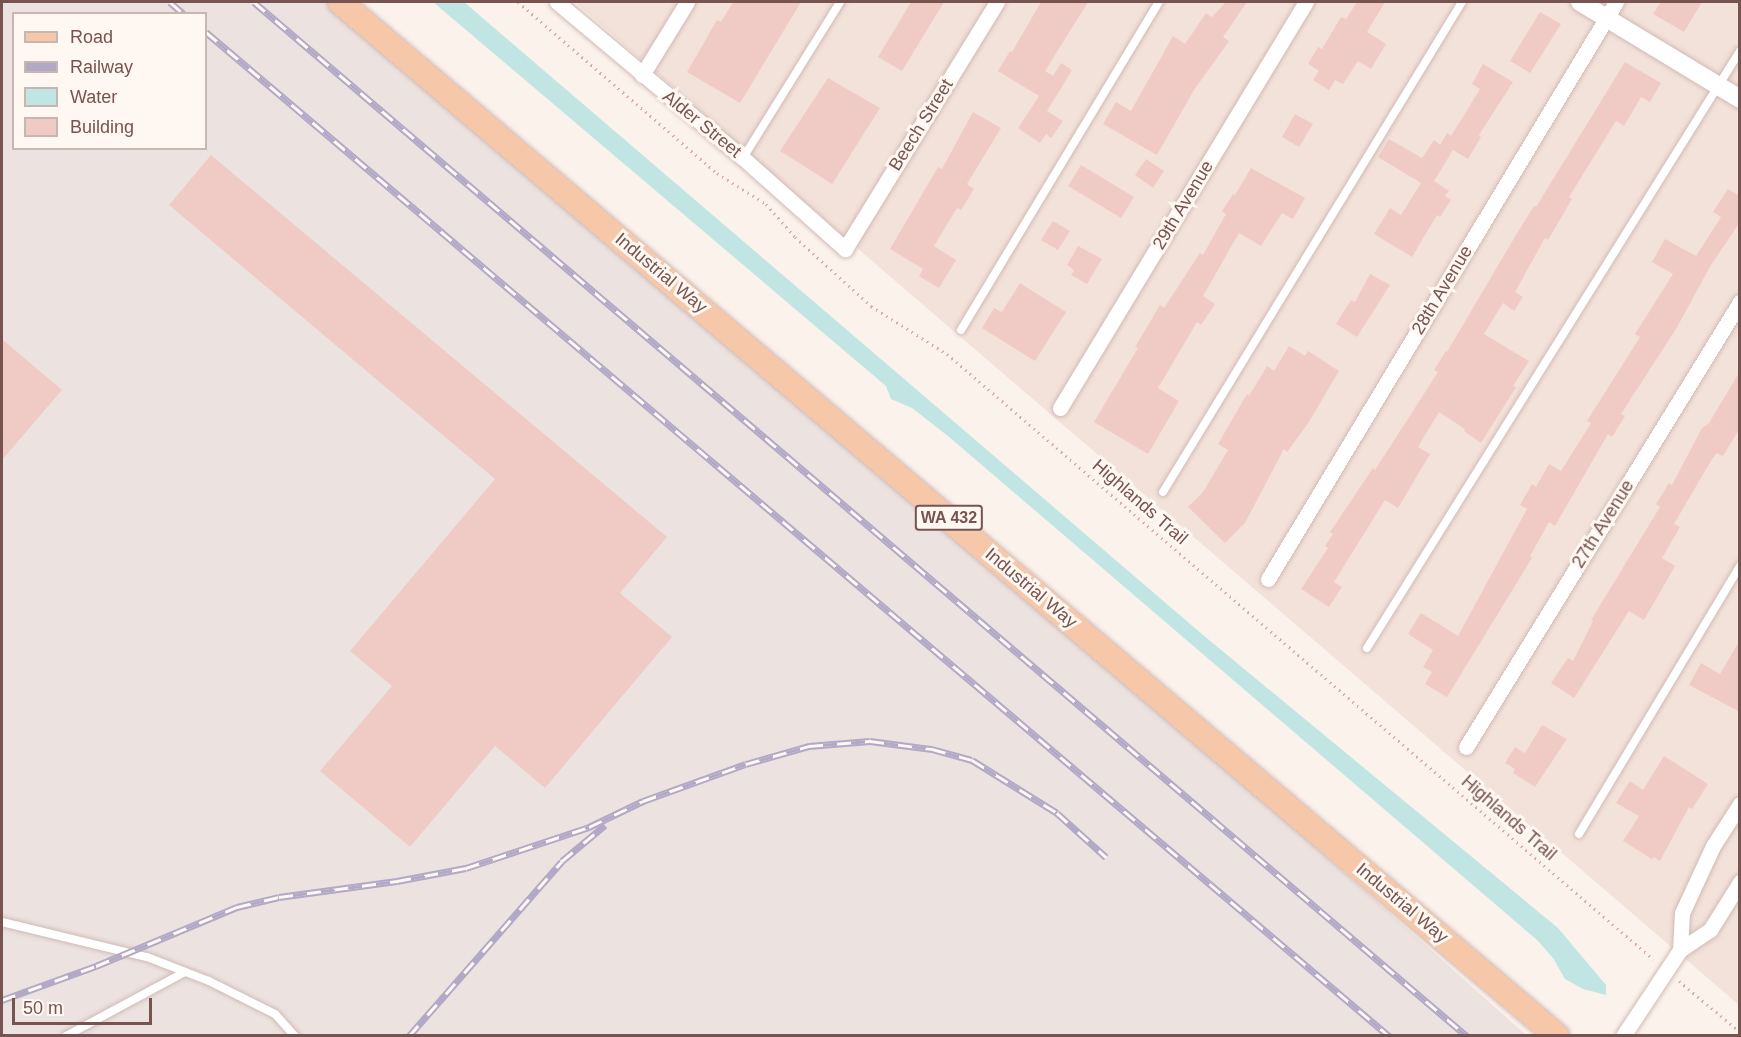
<!DOCTYPE html>
<style>
body{margin:0}
#map{position:relative;width:1741px;height:1037px;overflow:hidden;background:#fcf2ec;font-family:Arial,sans-serif}
div>[style]{position:absolute}
[style*='--x']{left:calc(var(--x)*1px);top:calc(var(--y)*1px);width:calc(var(--w)*1px);rotate:calc(var(--a)*1deg)}
.residential>*{inset:0;background:#f3e2da}
.industrial>*{inset:0;background:#ece3e1}
.water>*{inset:0;background:#c0e5e2}
.building>*{inset:0;background:#f0cbc5}
.path>*{height:3px;margin-top:-1.5px;transform-origin:0;background:repeating-linear-gradient(90deg,#d6aea7 0 1.5px,transparent 0 6px)}
.roads{filter:drop-shadow(0 0 2px #d1bab4) drop-shadow(0 0 2px #d1bab4)}
.service>*{height:8px;margin:-4px;padding:0 4px;transform-origin:4px;border-radius:4px;background:#fff}
.minor>*{height:15px;margin:-7.5px;padding:0 7.5px;transform-origin:7.5px;border-radius:7.5px;background:#fff}
.tertiary>*{height:18px;margin:-9px;padding:0 9px;transform-origin:9px;border-radius:9px;background:#fff}
.primary>*{height:24px;margin:-12px;padding:0 12px;transform-origin:12px;border-radius:12px;background:#f6c7a9}
.rail>*{height:7px;margin-top:-3.5px;transform-origin:0;background:repeating-linear-gradient(90deg,#fef7f2 0 14px,#b2a9c7 0 28px);box-sizing:border-box;border-block:2px solid #b2a9c7}
span{translate:-50% -50%;white-space:nowrap;text-align:center;line-height:1.15;-webkit-text-stroke:6px #fef7f2;paint-order:stroke}
.shield-label span{padding:2px 4px;background:#fef7f2;border:2px solid;border-radius:4px;-webkit-text-stroke-width:0}
.shield-label{font-size:16px;color:#77544f;font-weight:700}
.street-label{font-size:18px;color:#77544f}
.frame{position:absolute;inset:0;border:3px solid #77544f;pointer-events:none}
.legend{position:absolute;left:12px;top:12px;width:195px;height:138px;box-sizing:border-box;background:#fef7f2;border:2px solid #c8b6b1;margin:0;padding:8px 10px;list-style:none;font-size:18px;color:#77544f}
.legend li{display:flex;align-items:center;gap:12px;height:30px}
.legend b{width:30px;border:2px solid #c8b6b1}
.scale{position:absolute;left:12px;top:998px;width:140px;height:27px;box-sizing:border-box;border:3px solid #77544f;border-top:0;padding-left:8px;font-size:18px;line-height:21px;white-space:nowrap;color:#77544f;-webkit-text-stroke:4px #fef7f2;paint-order:stroke}
</style>
<div id="map">
<div class="residential">
<div style="clip-path:polygon(575px 2px,1739px 2px,1739px 1005px,879px 267px)"></div>
</div>
<div class="industrial">
<div style="clip-path:polygon(evenodd,2px 2px,338px 2px,924px 497px,1526px 1035px,2px 1036px,2px 2px,14px 14px,206px 14px,206px 148px,14px 148px,14px 14px)"></div>
</div>
<div class="water">
<div style="clip-path:polygon(433px 2px,464px 2px,1203px 635px,1558px 928px,1606px 985px,1606px 995px,1583px 989px,1565px 979px,1553px 958px,1537px 940px,948px 436px,912px 408px,891px 399px,886px 386px)"></div>
</div>
<div class="building">
<div style="clip-path:polygon(733px 2px,801px 2px,740px 103px,687px 72px,717px 20px,721px 22px)"></div>
<div style="clip-path:polygon(911px 2px,944px 2px,902px 71px,878px 57px)"></div>
<div style="clip-path:polygon(1041px 2px,1088px 2px,1045px 71px,1053px 76px,1061px 63px,1072px 70px,1047px 111px,1063px 121px,1051px 138px,1046px 134px,1040px 143px,1018px 128px,1039px 96px,998px 71px,1010px 51px,1012px 52px)"></div>
<div style="clip-path:polygon(1226px 2px,1247px 2px,1223px 37px,1229px 41px,1194px 90px,1157px 155px,1103px 124px,1116px 102px,1131px 111px,1173px 36px,1185px 44px,1206px 13px,1212px 17px)"></div>
<div style="clip-path:polygon(1357px 2px,1385px 2px,1367px 32px,1386px 44px,1371px 69px,1358px 61px,1343px 84px,1335px 80px,1329px 90px,1313px 80px,1319px 71px,1308px 64px,1318px 47px,1322px 49px,1341px 17px,1346px 19px)"></div>
<div style="clip-path:polygon(1661px 2px,1702px 2px,1684px 32px,1653px 14px)"></div>
<div style="clip-path:polygon(1540px 12px,1561px 24px,1530px 73px,1510px 61px)"></div>
<div style="clip-path:polygon(1625px 62px,1661px 83px,1650px 102px,1641px 97px,1624px 126px,1616px 121px,1569px 197px,1572px 199px,1548px 240px,1545px 238px,1515px 292px,1523px 297px,1514px 311px,1503px 303px,1484px 334px,1529px 361px,1513px 386px,1516px 387px,1481px 443px,1464px 431px,1465px 429px,1439px 412px,1418px 447px,1430px 454px,1398px 508px,1385px 500px,1334px 582px,1342px 587px,1329px 607px,1301px 589px,1328px 548px,1325px 546px,1333px 534px,1330px 532px,1373px 468px,1375px 470px,1438px 372px,1434px 370px,1446px 351px,1447px 352px,1516px 235px,1534px 206px,1536px 207px)"></div>
<div style="clip-path:polygon(1483px 64px,1513px 82px,1479px 135px,1481px 137px,1468px 159px,1453px 150px,1434px 181px,1449px 191px,1445px 196px,1451px 200px,1440px 217px,1437px 215px,1412px 257px,1374px 234px,1390px 208px,1401px 215px,1421px 183px,1378px 157px,1389px 139px,1422px 158px,1434px 140px,1440px 145px,1447px 133px,1451px 136px,1480px 89px,1472px 84px)"></div>
<div style="clip-path:polygon(828px 78px,880px 108px,832px 184px,780px 151px)"></div>
<div style="clip-path:polygon(973px 112px,1001px 128px,967px 184px,974px 189px,961px 210px,957px 208px,934px 246px,956px 260px,939px 288px,919px 276px,923px 269px,890px 249px,938px 167px,942px 169px)"></div>
<div style="clip-path:polygon(1295px 114px,1313px 124px,1299px 147px,1282px 137px)"></div>
<div style="clip-path:polygon(211px 155px,667px 537px,620px 593px,672px 637px,545px 788px,495px 746px,410px 847px,320px 771px,392px 686px,350px 651px,495px 479px,169px 205px)"></div>
<div style="clip-path:polygon(1146px 159px,1164px 171px,1153px 188px,1135px 175px)"></div>
<div style="clip-path:polygon(1081px 165px,1134px 197px,1121px 218px,1068px 186px)"></div>
<div style="clip-path:polygon(1251px 168px,1305px 198px,1293px 219px,1282px 213px,1261px 246px,1239px 233px,1203px 296px,1215px 304px,1201px 325px,1197px 322px,1158px 388px,1179px 401px,1148px 454px,1094px 422px,1138px 348px,1135px 347px,1160px 305px,1164px 308px,1200px 253px,1203px 255px,1226px 214px,1222px 211px,1233px 194px,1235px 195px)"></div>
<div style="clip-path:polygon(1728px 189px,1740px 196px,1740px 222px,1711px 265px,1676px 329px,1621px 414px,1625px 416px,1612px 437px,1608px 434px,1555px 526px,1549px 522px,1530px 556px,1532px 558px,1447px 697px,1425px 684px,1432px 672px,1423px 667px,1433px 650px,1408px 634px,1421px 613px,1458px 636px,1527px 509px,1520px 505px,1532px 484px,1536px 487px,1549px 464px,1561px 471px,1591px 423px,1587px 421px,1640px 337px,1635px 334px,1673px 274px,1652px 262px,1665px 239px,1696px 256px,1721px 217px,1713px 212px)"></div>
<div style="clip-path:polygon(1053px 221px,1070px 231px,1058px 250px,1041px 240px)"></div>
<div style="clip-path:polygon(1078px 246px,1102px 259px,1087px 284px,1071px 275px,1074px 270px,1067px 265px)"></div>
<div style="clip-path:polygon(1370px 274px,1390px 285px,1357px 337px,1336px 324px,1351px 300px,1355px 302px)"></div>
<div style="clip-path:polygon(1020px 283px,1066px 312px,1035px 361px,982px 328px,994px 308px,1002px 312px)"></div>
<div style="clip-path:polygon(2px 339px,62px 390px,2px 460px)"></div>
<div style="clip-path:polygon(1289px 346px,1305px 356px,1308px 351px,1339px 371px,1307px 425px,1287px 452px,1284px 449px,1245px 523px,1225px 543px,1188px 507px,1203px 492px,1228px 450px,1218px 444px,1247px 394px,1249px 396px,1267px 366px,1274px 371px)"></div>
<div style="clip-path:polygon(1740px 371px,1740px 428px,1723px 456px,1717px 453px,1712px 459px,1674px 524px,1680px 527px,1662px 558px,1675px 566px,1644px 620px,1629px 611px,1574px 698px,1551px 683px,1568px 658px,1573px 661px,1593px 621px,1591px 620px,1660px 507px,1656px 504px,1669px 483px,1672px 485px,1702px 428px,1709px 423px)"></div>
<div style="clip-path:polygon(1740px 640px,1740px 712px,1689px 685px,1701px 663px,1720px 674px)"></div>
<div style="clip-path:polygon(1542px 725px,1567px 739px,1535px 787px,1513px 773px,1515px 769px,1505px 763px,1515px 747px,1525px 753px)"></div>
<div style="clip-path:polygon(1664px 756px,1708px 784px,1692px 809px,1689px 807px,1660px 861px,1654px 857px,1652px 859px,1623px 841px,1639px 816px,1616px 803px,1630px 781px,1643px 790px)"></div>
</div>
<div class="path">
<div style="--x:518;--y:2;--w:262;--a:40.7"></div>
<div style="--x:717;--y:173;--w:58;--a:32.3"></div>
<div style="--x:766;--y:204;--w:44;--a:48.7"></div>
<div style="--x:795;--y:237;--w:103;--a:42.2"></div>
<div style="--x:871;--y:306;--w:90;--a:32.3"></div>
<div style="--x:947;--y:354;--w:930;--a:40.59"></div>
<div style="--x:1679;--y:981;--w:80;--a:39.9"></div>
</div>
<div class="roads">
<div class="service">
<div style="--x:743;--y:158;--w:184;--a:-58.1"></div>
<div style="--x:961;--y:330;--w:383;--a:-58.9"></div>
<div style="--x:1163;--y:492;--w:574;--a:-58.61"></div>
<div style="--x:1367;--y:648;--w:704;--a:-58"></div>
<div style="--x:1579;--y:834;--w:313;--a:-59"></div>
<div style="--x:2;--y:922;--w:149;--a:13.6"></div>
<div style="--x:147;--y:957;--w:66;--a:21.2"></div>
<div style="--x:209;--y:981;--w:74;--a:26.6"></div>
<div style="--x:275;--y:1014;--w:30;--a:48"></div>
<div style="--x:66;--y:1036;--w:135;--a:-28.3"></div>
</div>
<div class="minor">
<div style="--x:557;--y:2;--w:243;--a:40"></div>
<div style="--x:743;--y:158;--w:137;--a:41.7"></div>
<div style="--x:845;--y:249;--w:290;--a:-58.4"></div>
<div style="--x:642;--y:75;--w:86;--a:-58.3"></div>
<div style="--x:1060;--y:408;--w:475;--a:-58.8"></div>
<div style="--x:1268;--y:579;--w:674;--a:-58.9"></div>
<div style="--x:1466;--y:747;--w:523;--a:-58.38"></div>
<div style="--x:1680;--y:950;--w:37;--a:-87"></div>
<div style="--x:1682;--y:913;--w:74;--a:-65.2"></div>
<div style="--x:1713;--y:846;--w:50;--a:-57.3"></div>
<div style="--x:1623;--y:1036;--w:103;--a:-56.5"></div>
<div style="--x:1680;--y:950;--w:36;--a:-34"></div>
<div style="--x:1710;--y:930;--w:57;--a:-58"></div>
</div>
<div class="tertiary">
<div style="--x:1580;--y:2;--w:187;--a:31.2"></div>
</div>
<div class="primary">
<div style="--x:340;--y:2;--w:1597;--a:40.35"></div>
</div>
</div>
<div class="rail">
<div style="--x:170;--y:2;--w:18;--a:41"></div>
<div style="--x:254;--y:2;--w:1594;--a:40.45"></div>
<div style="--x:206;--y:32;--w:1552;--a:40.32"></div>
<div style="--x:2;--y:1000;--w:100;--a:-19.9"></div>
<div style="--x:96;--y:966;--w:153;--a:-22.7"></div>
<div style="--x:237;--y:907;--w:43;--a:-13.4"></div>
<div style="--x:279;--y:897;--w:119;--a:-7.7"></div>
<div style="--x:397;--y:881;--w:70;--a:-10.7"></div>
<div style="--x:466;--y:868;--w:130;--a:-18.4"></div>
<div style="--x:589;--y:827;--w:60;--a:-25.7"></div>
<div style="--x:643;--y:801;--w:109;--a:-19.8"></div>
<div style="--x:746;--y:764;--w:66;--a:-15.9"></div>
<div style="--x:809;--y:746;--w:61;--a:-4.7"></div>
<div style="--x:870;--y:741;--w:63;--a:7.4"></div>
<div style="--x:932;--y:749;--w:41;--a:15.4"></div>
<div style="--x:972;--y:760;--w:100;--a:31.9"></div>
<div style="--x:1057;--y:813;--w:66;--a:41.9"></div>
<div style="--x:409;--y:1036;--w:232;--a:-48.8"></div>
<div style="--x:562;--y:861;--w:56;--a:-39.9"></div>
</div>
<div class="shield-label">
<span style="left:949px;top:518px">WA 432</span>
</div>
<div class="street-label">
<span style="left:702px;top:124px;rotate:39deg">Alder Street</span>
<span style="left:921px;top:125px;rotate:-58deg">Beech Street</span>
<span style="left:1183px;top:205px;rotate:-59deg">29th Avenue</span>
<span style="left:661px;top:273px;rotate:40deg">Industrial Way</span>
<span style="left:1442px;top:290px;rotate:-59deg">28th Avenue</span>
<span style="left:1140px;top:502px;rotate:41deg">Highlands Trail</span>
<span style="left:1603px;top:524px;rotate:-58deg">27th Avenue</span>
<span style="left:1031px;top:588px;rotate:40deg">Industrial Way</span>
<span style="left:1509px;top:818px;rotate:41deg">Highlands Trail</span>
<span style="left:1402px;top:903px;rotate:40deg">Industrial Way</span>
</div>
<div class="frame"></div>
<ul class="legend">
<li><b style="height:8px;background:#f6c7a9"></b>Road</li>
<li><b style="height:8px;background:#b2a9c7"></b>Railway</li>
<li><b style="height:16px;background:#c0e5e2"></b>Water</li>
<li><b style="height:16px;background:#f0cbc5"></b>Building</li>
</ul>
<div class="scale">50 m</div>
</div>
